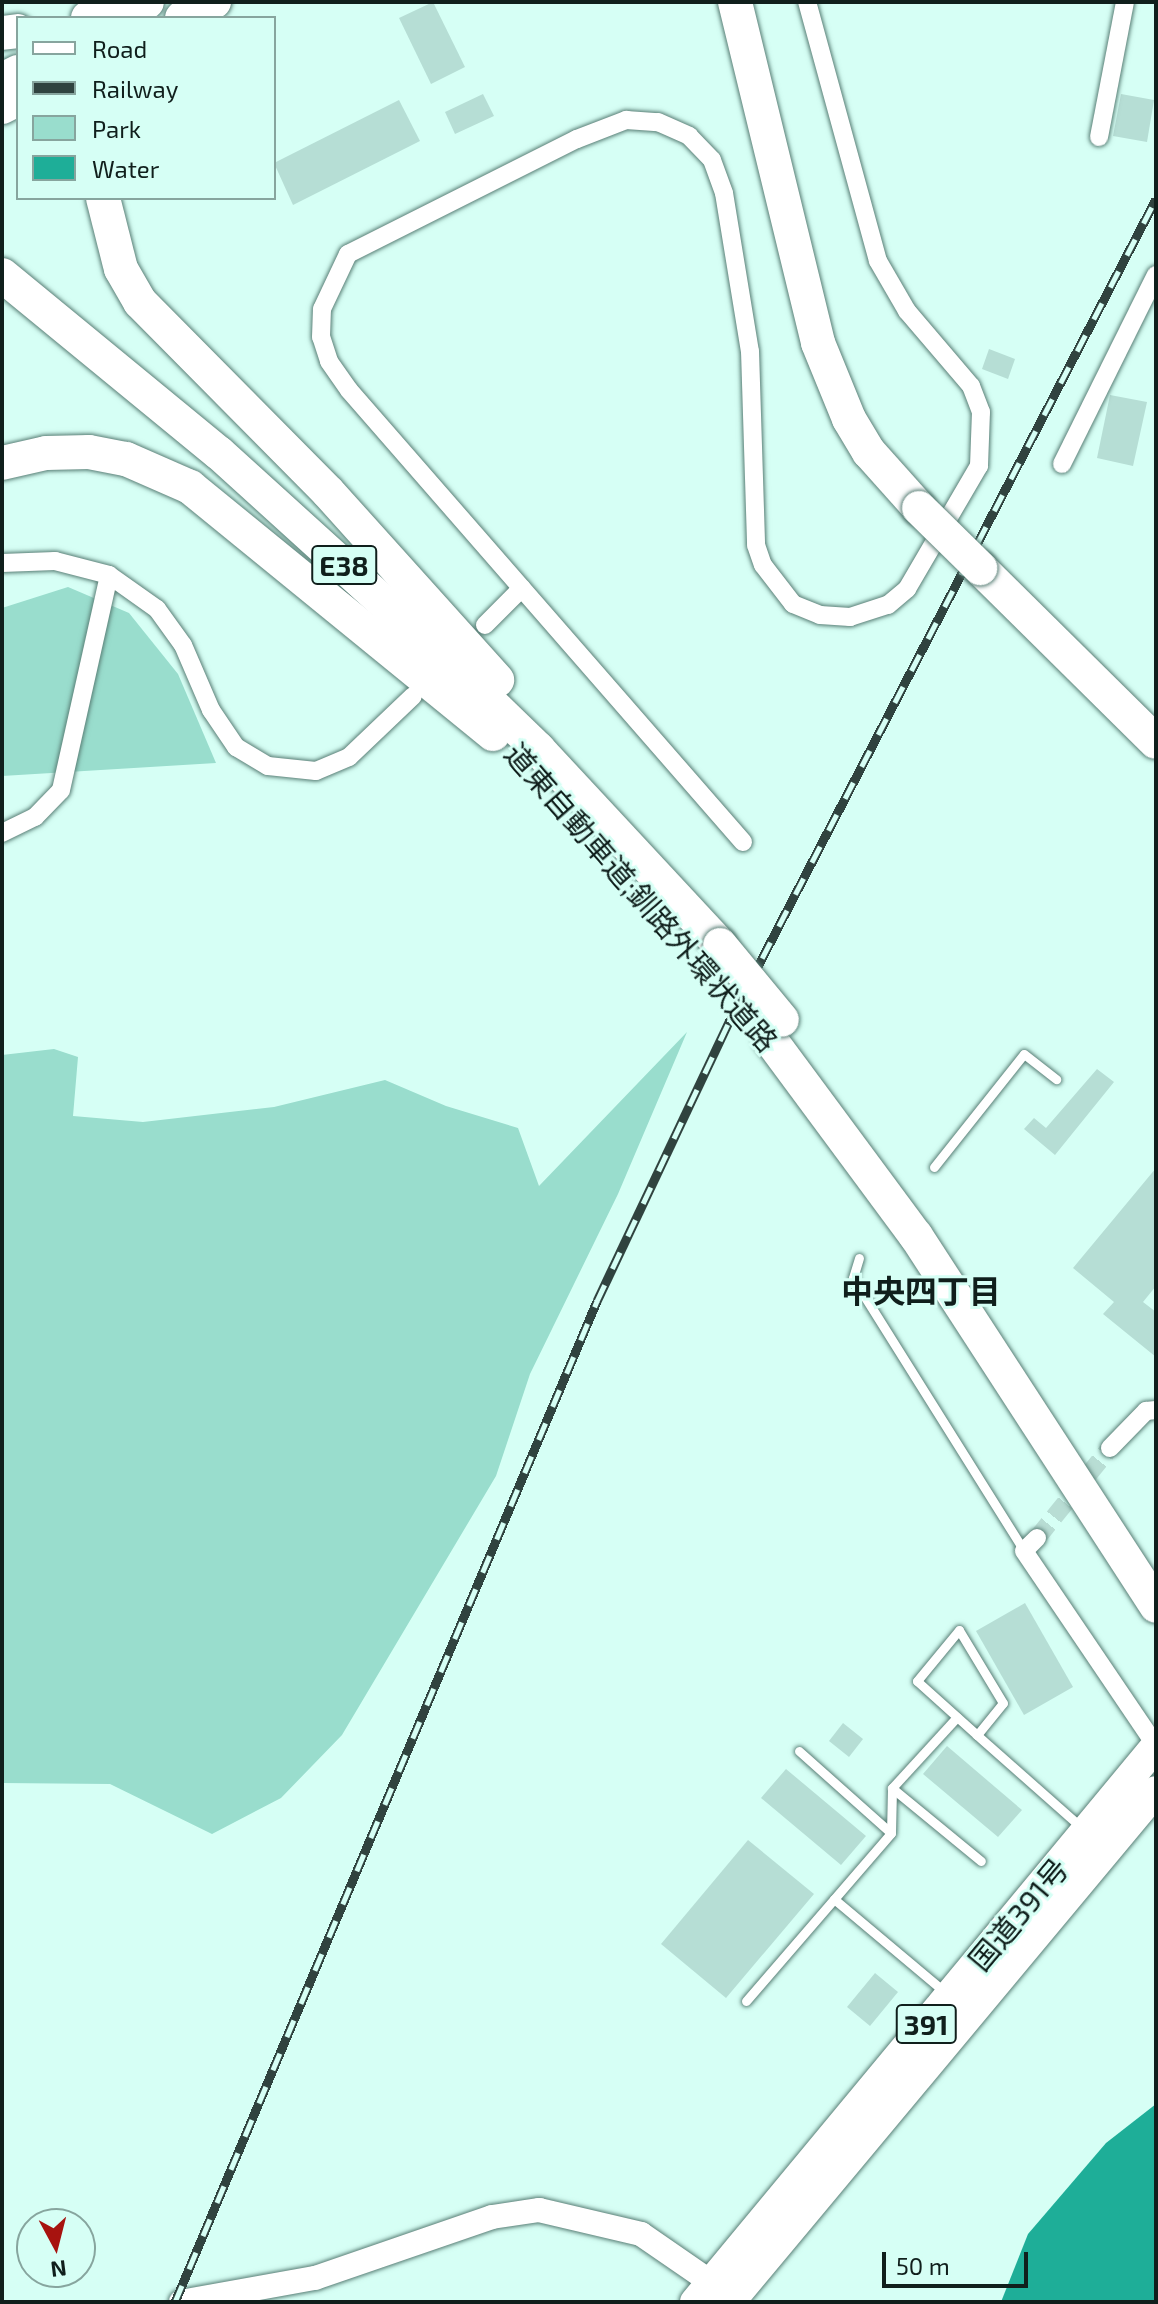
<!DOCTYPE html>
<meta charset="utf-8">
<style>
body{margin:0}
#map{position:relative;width:1158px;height:2304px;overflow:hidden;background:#d6fff5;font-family:"Exo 2","Noto Sans JP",sans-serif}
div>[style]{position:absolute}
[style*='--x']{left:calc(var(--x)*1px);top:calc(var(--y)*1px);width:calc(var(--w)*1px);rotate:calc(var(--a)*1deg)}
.green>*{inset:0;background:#99ddcd}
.water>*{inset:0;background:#1eae98}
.building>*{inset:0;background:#b6ded5}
.minor-tunnel>*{height:18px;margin-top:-9px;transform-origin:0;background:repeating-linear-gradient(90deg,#b8ddd4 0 18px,transparent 0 27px)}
.roads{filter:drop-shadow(0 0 2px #597f76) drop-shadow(0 0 2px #597f76)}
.service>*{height:9px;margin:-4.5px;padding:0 4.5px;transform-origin:4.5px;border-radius:4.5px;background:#fff}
.minor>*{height:18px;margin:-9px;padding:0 9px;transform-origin:9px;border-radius:9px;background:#fff}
.tertiary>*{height:24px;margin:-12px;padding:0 12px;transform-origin:12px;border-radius:12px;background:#fff}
.trunk>*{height:30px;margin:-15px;padding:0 15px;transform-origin:15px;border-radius:15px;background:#fff}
.motorway>*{height:34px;margin:-17px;padding:0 17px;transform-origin:17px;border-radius:17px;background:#fff}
.rail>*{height:9px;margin-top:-4.5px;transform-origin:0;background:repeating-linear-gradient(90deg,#d6fff5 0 18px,#30433f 0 36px);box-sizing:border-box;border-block:2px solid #30433f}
.bridges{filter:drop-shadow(0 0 2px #597f76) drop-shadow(0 0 2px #597f76)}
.motorway-bridge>*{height:34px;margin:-17px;padding:0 17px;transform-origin:17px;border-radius:17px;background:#fff}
span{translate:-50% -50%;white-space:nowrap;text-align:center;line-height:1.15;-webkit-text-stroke:6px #d6fff5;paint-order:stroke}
.shield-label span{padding:2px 6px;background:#d6fff5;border:2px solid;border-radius:6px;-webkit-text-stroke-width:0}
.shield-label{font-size:28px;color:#101f1c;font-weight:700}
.street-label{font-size:30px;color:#101f1c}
.neighbourhood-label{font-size:32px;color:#101f1c;font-weight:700}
.frame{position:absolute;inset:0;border:4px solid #101f1c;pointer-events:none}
.legend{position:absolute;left:16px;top:16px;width:260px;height:184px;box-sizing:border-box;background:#d6fff5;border:2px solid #87a59e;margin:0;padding:10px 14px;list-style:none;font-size:24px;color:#101f1c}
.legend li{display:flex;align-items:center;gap:16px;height:40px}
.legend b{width:40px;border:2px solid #87a59e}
.north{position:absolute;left:16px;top:2208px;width:80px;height:80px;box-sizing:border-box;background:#d6fff5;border:2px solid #87a59e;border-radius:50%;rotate:173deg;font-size:22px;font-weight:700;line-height:32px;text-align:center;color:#101f1c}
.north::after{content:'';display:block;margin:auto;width:28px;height:36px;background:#a7130f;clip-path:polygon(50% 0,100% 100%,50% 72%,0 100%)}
.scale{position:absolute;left:882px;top:2252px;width:146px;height:36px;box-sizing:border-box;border:4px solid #101f1c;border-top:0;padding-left:10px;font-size:24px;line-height:28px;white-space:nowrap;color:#101f1c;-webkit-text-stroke:6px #d6fff5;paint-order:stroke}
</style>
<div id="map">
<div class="green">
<div style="clip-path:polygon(68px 587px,129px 613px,178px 674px,216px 763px,2px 776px,2px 608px)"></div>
<div style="clip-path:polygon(687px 1032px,618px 1194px,530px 1374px,496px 1476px,342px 1735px,281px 1798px,212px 1834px,110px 1784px,2px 1783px,2px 1055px,54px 1049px,78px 1057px,73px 1116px,143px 1122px,274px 1107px,385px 1080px,446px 1106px,518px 1128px,539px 1186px)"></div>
</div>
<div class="water">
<div style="clip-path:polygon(1156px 2104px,1156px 2302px,1001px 2302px,1028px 2234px,1106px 2143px)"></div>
</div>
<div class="building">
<div style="clip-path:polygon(433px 2px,465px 67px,431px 84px,399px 18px)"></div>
<div style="clip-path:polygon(483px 94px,494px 116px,455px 134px,445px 112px)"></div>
<div style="clip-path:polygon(1121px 94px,1154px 100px,1147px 142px,1113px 136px)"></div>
<div style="clip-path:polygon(399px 100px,420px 141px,293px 205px,274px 163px)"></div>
<div style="clip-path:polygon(989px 349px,1015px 359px,1008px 379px,982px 369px)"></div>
<div style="clip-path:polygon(1110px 395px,1147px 402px,1133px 466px,1097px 458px)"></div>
<div style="clip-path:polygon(1097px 1069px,1114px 1082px,1055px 1155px,1024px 1129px,1034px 1118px,1046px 1128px)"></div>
<div style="clip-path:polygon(1156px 1168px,1156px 1286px,1143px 1302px,1156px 1312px,1156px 1357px,1103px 1314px,1114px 1302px,1073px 1268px)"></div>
<div style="clip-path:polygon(1025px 1603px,1073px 1687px,1024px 1715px,976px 1631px)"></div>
<div style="clip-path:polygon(843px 1723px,863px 1739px,849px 1757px,829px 1741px)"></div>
<div style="clip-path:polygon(947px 1746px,1022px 1810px,998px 1837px,923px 1774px)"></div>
<div style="clip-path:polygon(786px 1769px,866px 1836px,841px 1865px,761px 1798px)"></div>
<div style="clip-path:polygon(748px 1840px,814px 1894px,726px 1998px,661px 1944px)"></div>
<div style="clip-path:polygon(875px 1973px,898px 1992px,870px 2026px,847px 2007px)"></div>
</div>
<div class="minor-tunnel">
<div style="--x:1037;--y:1538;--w:116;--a:-51"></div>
</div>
<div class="roads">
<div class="service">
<div style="--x:934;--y:1167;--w:144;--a:-51.5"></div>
<div style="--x:1024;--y:1054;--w:41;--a:38"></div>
<div style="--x:859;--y:1258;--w:21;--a:107"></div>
<div style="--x:853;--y:1278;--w:322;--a:57.9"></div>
<div style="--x:977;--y:1735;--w:41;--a:-50.9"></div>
<div style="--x:1003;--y:1703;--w:85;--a:-121.1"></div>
<div style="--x:959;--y:1630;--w:66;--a:129.5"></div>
<div style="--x:917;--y:1681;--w:81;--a:42"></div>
<div style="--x:977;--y:1735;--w:139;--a:41.5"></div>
<div style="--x:799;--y:1751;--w:123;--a:41.7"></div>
<div style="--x:892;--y:1788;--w:115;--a:39.4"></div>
<div style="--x:834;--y:1899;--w:145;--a:40"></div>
<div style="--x:746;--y:2001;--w:222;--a:-49.2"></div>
<div style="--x:891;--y:1833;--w:45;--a:-88.7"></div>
<div style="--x:892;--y:1788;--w:96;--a:-47.5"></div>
</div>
<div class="minor">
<div style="--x:1099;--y:137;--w:137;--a:-79.1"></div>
<div style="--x:1062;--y:464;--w:211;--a:-63.6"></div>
<div style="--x:2;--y:563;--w:53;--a:-2.2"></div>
<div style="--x:55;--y:561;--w:56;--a:14.5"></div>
<div style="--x:109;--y:575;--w:59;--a:35.3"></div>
<div style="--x:157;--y:609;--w:44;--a:54.2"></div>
<div style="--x:183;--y:645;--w:71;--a:66.7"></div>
<div style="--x:211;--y:710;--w:45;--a:56"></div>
<div style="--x:236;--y:747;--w:37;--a:31"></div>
<div style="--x:268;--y:766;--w:48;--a:5.9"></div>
<div style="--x:316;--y:771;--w:36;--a:-23"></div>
<div style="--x:349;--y:757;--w:88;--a:-43.6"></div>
<div style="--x:485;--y:625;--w:52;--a:-45"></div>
<div style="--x:2;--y:833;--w:37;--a:-26"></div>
<div style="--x:35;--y:817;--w:37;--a:-46"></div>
<div style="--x:61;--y:790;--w:220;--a:-77.4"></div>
<div style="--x:743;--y:842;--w:600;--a:-131.08"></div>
<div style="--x:349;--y:390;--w:35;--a:-125"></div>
<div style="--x:329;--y:361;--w:25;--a:-108"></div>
<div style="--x:321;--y:337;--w:28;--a:-88"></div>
<div style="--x:322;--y:309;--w:61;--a:-64.7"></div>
<div style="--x:348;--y:254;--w:256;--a:-26.7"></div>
<div style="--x:577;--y:139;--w:53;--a:-21.2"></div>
<div style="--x:626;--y:120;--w:32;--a:4"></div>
<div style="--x:658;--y:122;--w:34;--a:24"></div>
<div style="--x:689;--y:136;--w:33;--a:46"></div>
<div style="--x:712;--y:160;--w:35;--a:70"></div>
<div style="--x:724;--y:193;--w:160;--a:80.7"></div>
<div style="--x:750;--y:351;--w:194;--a:88.2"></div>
<div style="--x:756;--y:545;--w:21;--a:71"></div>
<div style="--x:763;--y:565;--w:49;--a:52.4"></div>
<div style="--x:793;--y:604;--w:29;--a:22"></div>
<div style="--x:820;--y:615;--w:30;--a:4"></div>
<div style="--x:850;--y:617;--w:40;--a:-18"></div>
<div style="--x:888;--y:605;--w:25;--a:-40"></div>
<div style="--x:907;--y:589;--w:143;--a:-59.7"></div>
<div style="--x:979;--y:466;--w:54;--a:-87.9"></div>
<div style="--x:981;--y:412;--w:28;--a:-111"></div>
<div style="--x:971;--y:386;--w:99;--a:-130.5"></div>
<div style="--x:907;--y:311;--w:58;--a:-120.1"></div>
<div style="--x:878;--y:261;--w:269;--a:-105.3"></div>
<div style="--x:1110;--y:1448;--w:52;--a:-45.8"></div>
<div style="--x:1146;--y:1411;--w:10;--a:-6"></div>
<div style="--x:1037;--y:1538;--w:18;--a:135"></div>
<div style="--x:1024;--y:1551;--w:235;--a:55.9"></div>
</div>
<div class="tertiary">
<div style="--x:181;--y:2302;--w:136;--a:-10.2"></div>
<div style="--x:315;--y:2278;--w:187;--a:-19"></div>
<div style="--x:492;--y:2217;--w:48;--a:-8.5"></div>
<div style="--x:539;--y:2210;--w:105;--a:13.2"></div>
<div style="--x:641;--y:2234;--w:102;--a:34.6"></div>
</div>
<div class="trunk">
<div style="--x:695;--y:2302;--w:722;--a:-50.34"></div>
<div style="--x:730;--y:2302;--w:665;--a:-50.18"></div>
</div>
<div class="motorway">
<div style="--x:735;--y:2;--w:351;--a:76.3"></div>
<div style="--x:818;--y:343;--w:82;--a:67.8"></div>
<div style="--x:849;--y:419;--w:39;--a:59"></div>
<div style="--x:869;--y:452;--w:75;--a:48.2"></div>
<div style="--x:88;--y:18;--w:61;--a:-15.2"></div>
<div style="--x:182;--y:18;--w:36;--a:-27"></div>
<div style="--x:2;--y:33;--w:16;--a:-7"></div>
<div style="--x:2;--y:80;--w:18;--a:-27"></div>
<div style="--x:2;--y:107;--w:18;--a:-27"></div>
<div style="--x:103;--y:198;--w:73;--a:75.8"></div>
<div style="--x:121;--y:269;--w:38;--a:60"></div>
<div style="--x:140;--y:302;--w:267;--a:45.3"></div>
<div style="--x:328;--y:492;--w:253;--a:48"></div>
<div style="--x:2;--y:275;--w:281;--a:39.4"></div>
<div style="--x:219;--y:453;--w:294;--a:42.2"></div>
<div style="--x:437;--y:651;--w:141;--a:44.1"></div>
<div style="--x:538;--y:749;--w:267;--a:47.1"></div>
<div style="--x:2;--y:463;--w:45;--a:-12.8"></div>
<div style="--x:46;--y:453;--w:43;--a:-1.3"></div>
<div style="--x:89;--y:452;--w:38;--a:11"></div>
<div style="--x:126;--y:459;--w:70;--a:23.6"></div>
<div style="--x:190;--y:487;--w:391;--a:39.2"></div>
<div style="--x:980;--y:568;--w:247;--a:44.7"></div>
<div style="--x:770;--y:1039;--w:245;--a:53.5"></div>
<div style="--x:916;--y:1236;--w:441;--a:57"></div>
</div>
</div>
<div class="rail">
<div style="--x:175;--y:2302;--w:1086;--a:-67.14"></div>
<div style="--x:597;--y:1301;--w:309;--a:-64.7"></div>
<div style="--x:729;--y:1022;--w:927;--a:-62.58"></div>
</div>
<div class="bridges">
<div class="motorway-bridge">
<div style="--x:919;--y:508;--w:86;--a:44.5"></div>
<div style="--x:720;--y:945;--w:97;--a:50.4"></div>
</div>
</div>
<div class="shield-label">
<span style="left:344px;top:565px">E38</span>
<span style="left:926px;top:2024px">391</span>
</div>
<div class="street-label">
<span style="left:642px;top:897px;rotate:49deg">道東自動車道;釧路外環状道路</span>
<span style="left:1018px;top:1914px;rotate:-50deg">国道391号</span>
</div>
<div class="neighbourhood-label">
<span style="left:921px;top:1290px">中央四丁目</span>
</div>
<div class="frame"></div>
<ul class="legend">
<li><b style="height:10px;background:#fff"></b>Road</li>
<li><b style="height:10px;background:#30433f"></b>Railway</li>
<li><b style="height:22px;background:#99ddcd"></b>Park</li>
<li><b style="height:22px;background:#1eae98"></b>Water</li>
</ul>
<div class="north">N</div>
<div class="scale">50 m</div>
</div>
